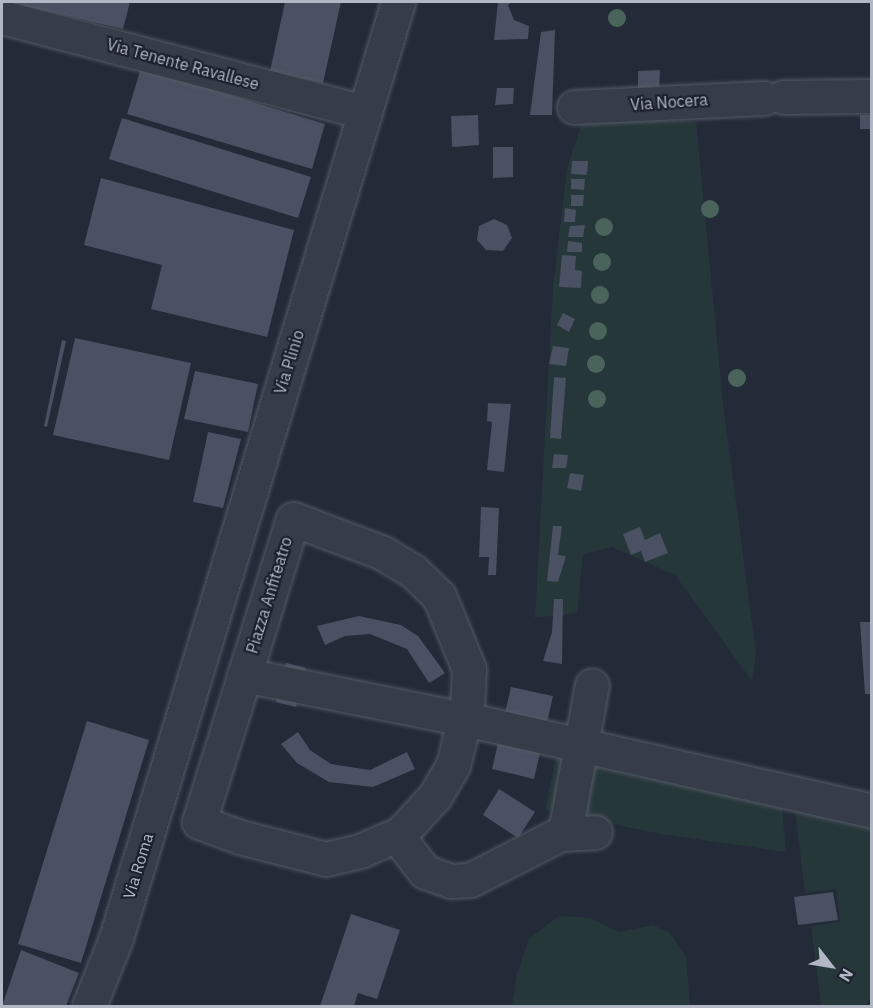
<!DOCTYPE html>
<style>
body{margin:0}
#map{position:relative;width:873px;height:1008px;overflow:hidden;background:#232a38;font-family:"IBM Plex Sans",sans-serif}
div>[style]{position:absolute}
[style*='--x']{left:calc(var(--x)*1px);top:calc(var(--y)*1px);width:calc(var(--w)*1px);rotate:calc(var(--a)*1deg)}
.green>*{inset:0;background:#26373a}
.building>*{inset:0;background:#495162}
.roads{filter:drop-shadow(0 0 2px #545a66) drop-shadow(0 0 2px #545a66)}
.minor>*{height:33px;margin:-16.5px;padding:0 16.5px;transform-origin:16.5px;border-radius:16.5px;background:#373c49}
.trees>*{width:18px;height:18px;margin:-9px;border-radius:50%;background:#4a645b}
span{translate:-50% -50%;white-space:nowrap;text-align:center;line-height:1.15;-webkit-text-stroke:4.5px #1c212d;paint-order:stroke}
.street-label{font-size:16px;color:#b1b7c5}
.frame{position:absolute;inset:0;border:3px solid #b1b7c5;pointer-events:none}
.north{position:absolute;left:801px;top:936px;width:60px;height:60px;-webkit-text-stroke:4px #1c212d;paint-order:stroke;rotate:121deg;font-size:16px;font-weight:700;line-height:24px;text-align:center;color:#b1b7c5}
.north::after{content:'';display:block;margin:auto;width:21px;height:27px;background:#b1b7c5;clip-path:polygon(50% 0,100% 100%,50% 72%,0 100%)}
</style>
<div id="map">
<div class="green">
<div style="clip-path:polygon(583px 119px,696px 121px,723px 403px,756px 653px,752px 681px,675px 575px,612px 547px,583px 554px,577px 613px,535px 618px,553px 288px,567px 169px)"></div>
<div style="clip-path:polygon(557px 749px,781px 797px,786px 852px,661px 834px,545px 810px)"></div>
<div style="clip-path:polygon(794px 801px,871px 818px,872px 994px,866px 1006px,821px 1006px,811px 926px,840px 922px,836px 889px,805px 893px)"></div>
<div style="clip-path:polygon(559px 916px,590px 918px,619px 932px,653px 925px,669px 932px,686px 956px,690px 1006px,512px 1006px,517px 974px,529px 939px)"></div>
</div>
<div class="building">
<div style="clip-path:polygon(8px 2px,130px 2px,123px 29px)"></div>
<div style="clip-path:polygon(285px 2px,341px 2px,323px 83px,270px 71px)"></div>
<div style="clip-path:polygon(498px 2px,511px 2px,508px 5px,514px 20px,529px 26px,528px 39px,494px 40px)"></div>
<div style="clip-path:polygon(555px 30px,552px 115px,530px 115px,541px 32px)"></div>
<div style="clip-path:polygon(141px 68px,325px 124px,312px 169px,127px 114px)"></div>
<div style="clip-path:polygon(660px 70px,659px 92px,638px 93px,638px 71px)"></div>
<div style="clip-path:polygon(497px 88px,514px 88px,513px 104px,495px 105px)"></div>
<div style="clip-path:polygon(478px 115px,479px 145px,452px 147px,451px 116px)"></div>
<div style="clip-path:polygon(860px 115px,872px 115px,872px 129px,860px 129px)"></div>
<div style="clip-path:polygon(122px 118px,311px 177px,298px 218px,109px 159px)"></div>
<div style="clip-path:polygon(493px 147px,513px 147px,513px 177px,493px 178px)"></div>
<div style="clip-path:polygon(572px 161px,588px 161px,587px 175px,571px 174px)"></div>
<div style="clip-path:polygon(101px 178px,294px 230px,267px 337px,151px 309px,162px 265px,84px 245px)"></div>
<div style="clip-path:polygon(571px 179px,585px 179px,584px 190px,571px 189px)"></div>
<div style="clip-path:polygon(571px 195px,584px 195px,583px 206px,571px 206px)"></div>
<div style="clip-path:polygon(565px 208px,576px 210px,575px 222px,564px 222px)"></div>
<div style="clip-path:polygon(494px 219px,507px 225px,512px 238px,503px 251px,486px 250px,477px 240px,479px 226px)"></div>
<div style="clip-path:polygon(585px 225px,583px 237px,568px 237px,570px 226px)"></div>
<div style="clip-path:polygon(568px 241px,582px 243px,582px 252px,567px 252px)"></div>
<div style="clip-path:polygon(562px 255px,576px 256px,575px 270px,582px 271px,581px 288px,559px 287px)"></div>
<div style="clip-path:polygon(563px 313px,575px 319px,569px 332px,557px 325px)"></div>
<div style="clip-path:polygon(75px 338px,191px 363px,169px 460px,53px 435px)"></div>
<div style="clip-path:polygon(62px 340px,66px 341px,47px 427px,44px 426px)"></div>
<div style="clip-path:polygon(553px 346px,569px 348px,566px 366px,549px 364px)"></div>
<div style="clip-path:polygon(195px 371px,258px 384px,248px 432px,184px 419px)"></div>
<div style="clip-path:polygon(554px 377px,566px 378px,561px 439px,550px 438px)"></div>
<div style="clip-path:polygon(488px 403px,511px 404px,504px 472px,487px 470px,492px 422px,487px 421px)"></div>
<div style="clip-path:polygon(208px 432px,241px 439px,223px 508px,193px 502px)"></div>
<div style="clip-path:polygon(554px 454px,568px 455px,566px 468px,552px 468px)"></div>
<div style="clip-path:polygon(570px 473px,584px 475px,581px 491px,567px 488px)"></div>
<div style="clip-path:polygon(481px 507px,499px 508px,496px 575px,488px 575px,489px 557px,479px 557px)"></div>
<div style="clip-path:polygon(553px 526px,562px 526px,558px 555px,566px 556px,558px 582px,547px 581px)"></div>
<div style="clip-path:polygon(640px 527px,645px 540px,660px 533px,668px 553px,645px 562px,641px 551px,631px 555px,623px 534px)"></div>
<div style="clip-path:polygon(554px 599px,563px 599px,562px 664px,543px 661px,552px 632px)"></div>
<div style="clip-path:polygon(359px 616px,401px 625px,418px 636px,445px 673px,429px 683px,407px 649px,370px 634px,345px 636px,325px 645px,317px 626px)"></div>
<div style="clip-path:polygon(860px 622px,872px 622px,872px 694px,865px 694px)"></div>
<div style="clip-path:polygon(286px 663px,306px 668px,296px 707px,276px 702px)"></div>
<div style="clip-path:polygon(511px 687px,553px 696px,534px 779px,492px 769px)"></div>
<div style="clip-path:polygon(87px 721px,149px 740px,81px 963px,18px 944px)"></div>
<div style="clip-path:polygon(298px 732px,310px 750px,331px 764px,370px 770px,407px 752px,415px 769px,373px 787px,329px 782px,297px 763px,281px 744px)"></div>
<div style="clip-path:polygon(499px 789px,535px 812px,518px 838px,483px 815px)"></div>
<div style="clip-path:polygon(833px 892px,838px 920px,798px 925px,794px 897px)"></div>
<div style="clip-path:polygon(351px 914px,400px 930px,377px 999px,358px 993px,354px 1006px,320px 1006px)"></div>
<div style="clip-path:polygon(21px 950px,79px 973px,66px 1006px,2px 1006px)"></div>
</div>
<div class="roads">
<div class="minor">
<div style="--x:2;--y:17;--w:374;--a:14.7"></div>
<div style="--x:783;--y:97;--w:89;--a:-0.6"></div>
<div style="--x:574;--y:107;--w:190;--a:-2.7"></div>
<div style="--x:293;--y:519;--w:96;--a:20.7"></div>
<div style="--x:383;--y:553;--w:35;--a:31"></div>
<div style="--x:413;--y:571;--w:36;--a:44"></div>
<div style="--x:439;--y:596;--w:79;--a:67.7"></div>
<div style="--x:469;--y:669;--w:40;--a:92.9"></div>
<div style="--x:467;--y:709;--w:58;--a:104"></div>
<div style="--x:453;--y:765;--w:36;--a:120"></div>
<div style="--x:435;--y:796;--w:50;--a:132.6"></div>
<div style="--x:401;--y:833;--w:45;--a:156.3"></div>
<div style="--x:360;--y:851;--w:35;--a:167"></div>
<div style="--x:326;--y:859;--w:89;--a:-165.7"></div>
<div style="--x:240;--y:837;--w:44;--a:-159.9"></div>
<div style="--x:199;--y:822;--w:317;--a:-72.8"></div>
<div style="--x:244;--y:675;--w:225;--a:11.3"></div>
<div style="--x:465;--y:719;--w:417;--a:12.7"></div>
<div style="--x:401;--y:833;--w:12;--a:76"></div>
<div style="--x:404;--y:845;--w:34;--a:52"></div>
<div style="--x:425;--y:872;--w:28;--a:19"></div>
<div style="--x:451;--y:881;--w:19;--a:-3"></div>
<div style="--x:470;--y:880;--w:101;--a:-27.1"></div>
<div style="--x:560;--y:834;--w:35;--a:-3"></div>
<div style="--x:565;--y:833;--w:150;--a:-79.7"></div>
<div style="--x:89;--y:1006;--w:73;--a:-68.3"></div>
<div style="--x:116;--y:938;--w:978;--a:-73.23"></div>
</div>
</div>
<div class="trees">
<div style="left:617px;top:18px"></div>
<div style="left:710px;top:209px"></div>
<div style="left:604px;top:227px"></div>
<div style="left:602px;top:262px"></div>
<div style="left:600px;top:295px"></div>
<div style="left:598px;top:331px"></div>
<div style="left:596px;top:364px"></div>
<div style="left:737px;top:378px"></div>
<div style="left:597px;top:399px"></div>
</div>
<div class="street-label">
<span style="left:183px;top:64px;rotate:15deg">Via Tenente Ravallese</span>
<span style="left:669px;top:102px;rotate:-4deg">Via Nocera</span>
<span style="left:289px;top:362px;rotate:-73deg">Via Plinio</span>
<span style="left:269px;top:595px;rotate:-73deg">Piazza Anfiteatro</span>
<span style="left:138px;top:866px;rotate:-73deg">Via Roma</span>
</div>
<div class="frame"></div>
<div class="north">N</div>
</div>
